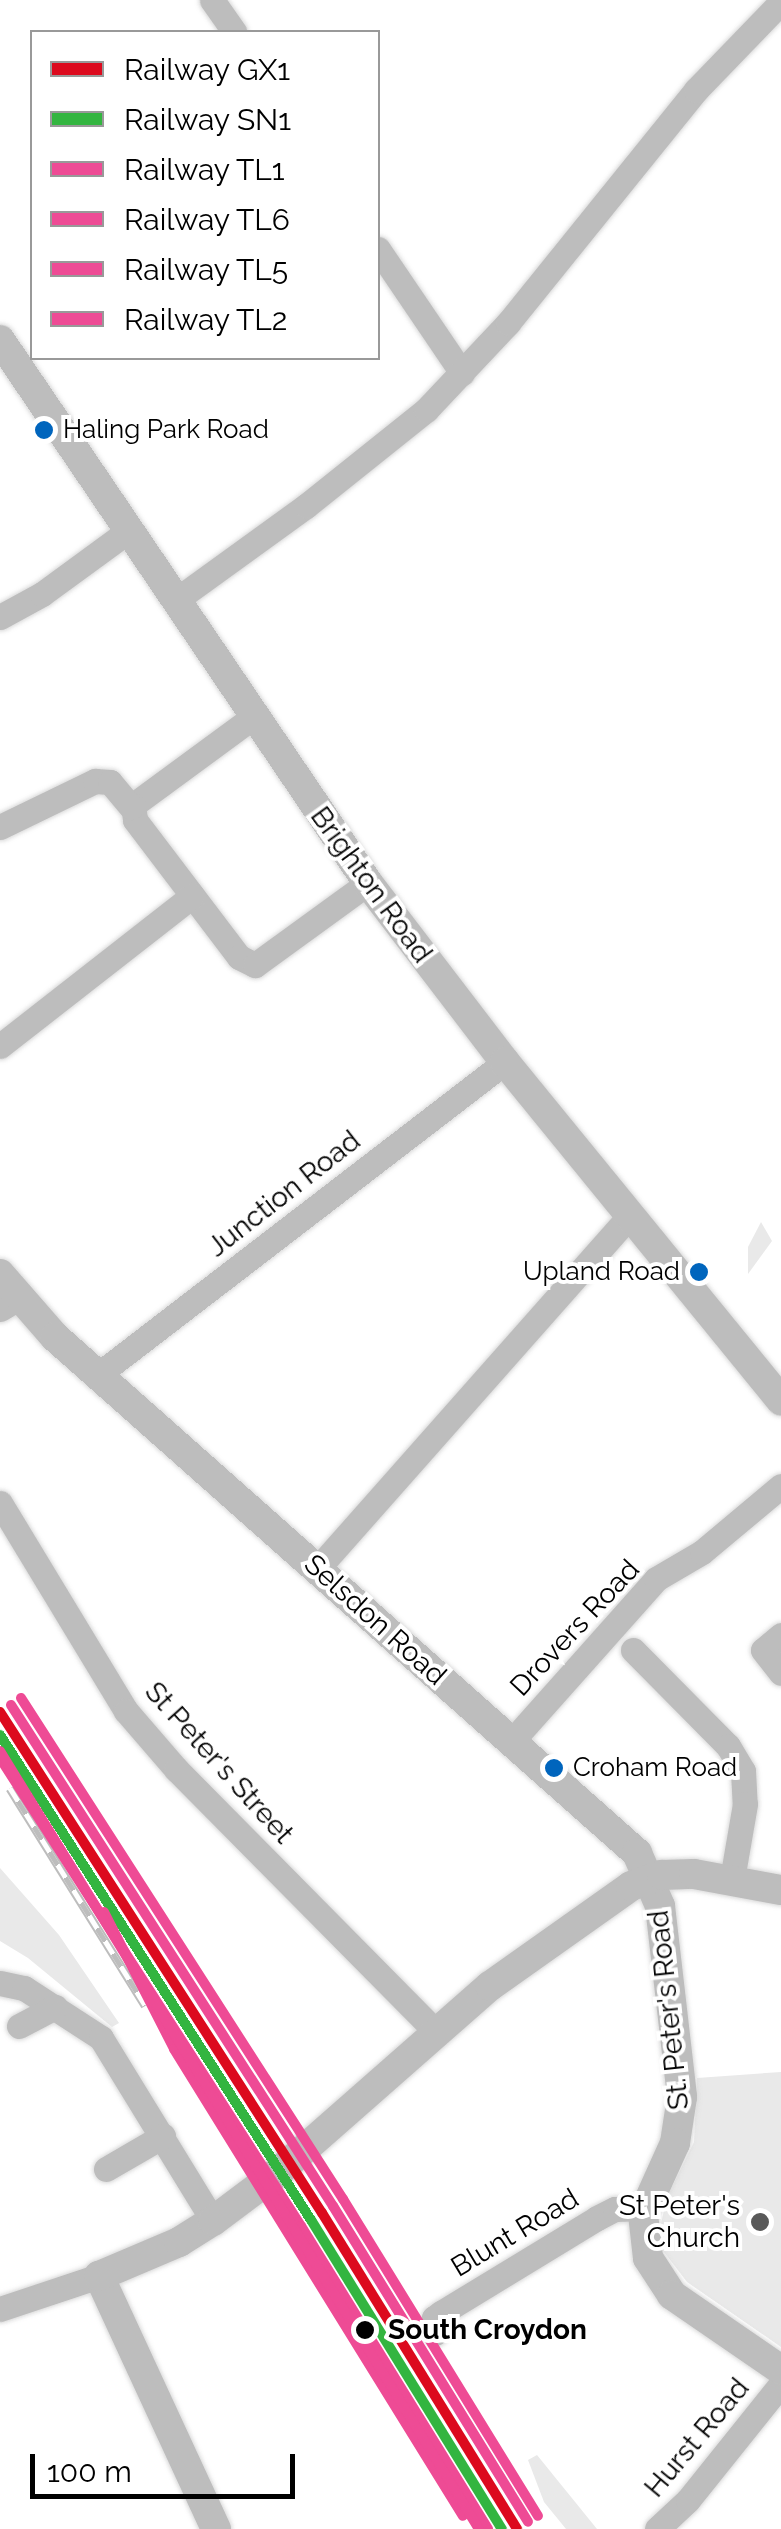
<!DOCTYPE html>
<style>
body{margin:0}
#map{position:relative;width:781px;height:2529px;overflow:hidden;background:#fff;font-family:Raleway,sans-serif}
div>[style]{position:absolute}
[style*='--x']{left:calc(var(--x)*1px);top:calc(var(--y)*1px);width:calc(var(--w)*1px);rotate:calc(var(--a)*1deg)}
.green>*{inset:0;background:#e9e9e9}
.roads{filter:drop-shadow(0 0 2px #dbdbdb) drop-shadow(0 0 2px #dbdbdb)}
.minor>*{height:25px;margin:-12.5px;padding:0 12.5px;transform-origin:12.5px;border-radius:12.5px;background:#bdbdbd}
.major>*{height:30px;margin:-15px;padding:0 15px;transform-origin:15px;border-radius:15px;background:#bdbdbd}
.rail>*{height:9px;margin-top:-4.5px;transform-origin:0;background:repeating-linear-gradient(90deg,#fff 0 15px,#bdbdbd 0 30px);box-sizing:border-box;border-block:2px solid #bdbdbd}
.rail-1>*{height:10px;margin:-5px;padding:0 5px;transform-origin:5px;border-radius:5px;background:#dc0a1e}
.rail-2>*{height:10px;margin:-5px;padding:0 5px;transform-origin:5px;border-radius:5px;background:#33b540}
.rail-3>*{height:10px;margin:-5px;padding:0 5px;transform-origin:5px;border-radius:5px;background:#ee4b95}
.rail-4>*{height:10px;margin:-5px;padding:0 5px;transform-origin:5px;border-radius:5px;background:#ee4b95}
.rail-5>*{height:10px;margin:-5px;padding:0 5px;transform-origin:5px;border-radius:5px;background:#ee4b95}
.rail-6>*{height:10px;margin:-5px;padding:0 5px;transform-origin:5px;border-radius:5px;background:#ee4b95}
.dots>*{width:28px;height:28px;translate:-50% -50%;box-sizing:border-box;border:5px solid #fff;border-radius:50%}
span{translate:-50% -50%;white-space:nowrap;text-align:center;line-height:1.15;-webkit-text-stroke:8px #fff;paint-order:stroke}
.bus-label{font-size:26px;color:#000}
.left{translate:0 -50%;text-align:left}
.right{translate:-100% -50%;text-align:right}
.street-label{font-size:28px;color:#000}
.poi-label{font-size:28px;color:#000}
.stop-label{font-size:28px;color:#000;font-weight:700}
.legend{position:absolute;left:30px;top:30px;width:350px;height:330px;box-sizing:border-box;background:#fff;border:2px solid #999;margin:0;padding:12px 18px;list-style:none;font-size:30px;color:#000}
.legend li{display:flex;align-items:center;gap:20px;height:50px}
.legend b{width:50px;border:2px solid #999}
.scale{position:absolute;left:30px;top:2454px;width:265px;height:45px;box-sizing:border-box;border:5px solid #000;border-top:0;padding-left:12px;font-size:30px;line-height:35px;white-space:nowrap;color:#000;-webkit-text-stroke:8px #fff;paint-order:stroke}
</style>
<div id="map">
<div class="green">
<div style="clip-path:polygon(761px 1222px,772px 1241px,748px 1274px,748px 1247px)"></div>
<div style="clip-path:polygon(0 1868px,59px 1935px,119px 2023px,112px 2027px,28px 1958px,0 1941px)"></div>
<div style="clip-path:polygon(781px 2072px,781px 2347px,687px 2282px,664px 2252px,660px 2228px,667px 2197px,694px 2142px,697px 2078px)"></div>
<div style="clip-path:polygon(537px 2455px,597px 2529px,566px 2529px,544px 2502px,528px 2460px)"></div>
</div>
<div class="roads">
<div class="minor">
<div style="--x:212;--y:0;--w:39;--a:55"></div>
<div style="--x:378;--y:249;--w:150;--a:55.9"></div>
<div style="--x:176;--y:600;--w:160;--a:-35.9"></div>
<div style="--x:306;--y:506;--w:154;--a:-38.7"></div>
<div style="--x:426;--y:410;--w:120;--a:-46.7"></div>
<div style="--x:508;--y:323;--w:299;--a:-51.1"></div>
<div style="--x:696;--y:90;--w:122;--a:-46"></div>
<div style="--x:0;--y:617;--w:48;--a:-28.7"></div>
<div style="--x:42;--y:594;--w:107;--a:-36.2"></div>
<div style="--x:253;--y:717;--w:149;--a:143.7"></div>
<div style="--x:133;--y:805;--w:15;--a:82"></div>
<div style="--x:135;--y:820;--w:172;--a:52.8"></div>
<div style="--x:239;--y:957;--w:18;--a:27"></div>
<div style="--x:255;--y:965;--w:140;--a:-36"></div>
<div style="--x:0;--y:827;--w:106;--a:-25.8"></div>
<div style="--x:95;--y:781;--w:15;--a:4"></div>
<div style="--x:110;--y:782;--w:33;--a:50"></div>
<div style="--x:0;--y:1046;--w:244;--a:-38"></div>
<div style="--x:0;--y:1309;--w:21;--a:-31"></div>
<div style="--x:99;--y:1374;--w:512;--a:-37.54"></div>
<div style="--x:0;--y:1503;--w:243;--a:58.8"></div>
<div style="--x:126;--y:1711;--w:77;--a:49.2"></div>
<div style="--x:176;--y:1769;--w:368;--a:45.3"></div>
<div style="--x:318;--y:1568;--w:470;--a:-48.5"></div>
<div style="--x:781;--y:1635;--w:23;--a:140"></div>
<div style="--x:763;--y:1650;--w:29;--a:52"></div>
<div style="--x:633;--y:1650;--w:135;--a:45.3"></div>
<div style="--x:728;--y:1746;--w:29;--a:59"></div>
<div style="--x:743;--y:1771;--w:33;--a:87"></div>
<div style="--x:745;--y:1804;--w:76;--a:99.8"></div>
<div style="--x:511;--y:1742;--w:218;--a:-48.3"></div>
<div style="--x:656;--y:1579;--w:53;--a:-30.4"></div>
<div style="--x:702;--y:1552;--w:103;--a:-39.9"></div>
<div style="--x:0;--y:1983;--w:25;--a:12"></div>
<div style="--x:24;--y:1988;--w:92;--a:33"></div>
<div style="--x:101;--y:2038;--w:215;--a:58.5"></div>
<div style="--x:19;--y:2026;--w:41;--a:-27.8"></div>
<div style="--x:106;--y:2169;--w:66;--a:-30.1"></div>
<div style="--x:0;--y:2309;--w:104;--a:-18.4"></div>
<div style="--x:435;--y:2333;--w:15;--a:-94"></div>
<div style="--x:434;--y:2318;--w:9;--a:-36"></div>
<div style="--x:441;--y:2313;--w:183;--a:-31.3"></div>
<div style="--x:597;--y:2218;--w:20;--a:-27"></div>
<div style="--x:615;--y:2209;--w:30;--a:-2"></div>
<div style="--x:657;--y:2529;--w:42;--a:-43.1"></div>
<div style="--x:688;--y:2500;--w:149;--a:-51.3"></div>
</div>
<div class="major">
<div style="--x:0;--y:340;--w:656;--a:55.87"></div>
<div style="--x:368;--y:883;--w:225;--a:52.6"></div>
<div style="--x:505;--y:1062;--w:437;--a:50.8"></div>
<div style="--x:0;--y:1274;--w:84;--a:48.9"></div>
<div style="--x:55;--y:1337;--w:778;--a:41.56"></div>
<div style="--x:637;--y:1853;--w:58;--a:66.5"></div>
<div style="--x:660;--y:1906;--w:192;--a:83.4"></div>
<div style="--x:682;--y:2097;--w:47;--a:98.7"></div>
<div style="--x:675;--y:2143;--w:78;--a:114.3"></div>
<div style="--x:643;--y:2214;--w:44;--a:83.5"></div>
<div style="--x:648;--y:2258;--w:44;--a:57"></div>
<div style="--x:672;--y:2295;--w:132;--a:34.5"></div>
<div style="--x:216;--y:2529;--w:279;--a:-114.8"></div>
<div style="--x:99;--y:2276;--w:87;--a:-23"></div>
<div style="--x:179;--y:2242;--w:40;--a:-32"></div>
<div style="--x:213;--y:2221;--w:80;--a:-36.9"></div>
<div style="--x:277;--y:2173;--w:283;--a:-41.3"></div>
<div style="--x:490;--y:1986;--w:173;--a:-35.3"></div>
<div style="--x:631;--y:1886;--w:33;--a:-20"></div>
<div style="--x:662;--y:1875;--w:32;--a:-2"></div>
<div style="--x:694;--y:1874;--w:88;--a:10.4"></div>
</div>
</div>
<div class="rail">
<div style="--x:10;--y:1788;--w:256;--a:58.1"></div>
</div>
<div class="rail-1">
<div style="--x:0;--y:1712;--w:596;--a:57.27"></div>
<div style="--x:322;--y:2213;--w:371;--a:58.3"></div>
</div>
<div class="rail-2">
<div style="--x:0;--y:1735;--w:576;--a:57.33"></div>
<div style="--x:311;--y:2220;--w:363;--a:58.3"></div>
</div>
<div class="rail-3">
<div style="--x:11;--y:1705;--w:596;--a:57.27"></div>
<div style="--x:333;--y:2206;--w:371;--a:58.3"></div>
</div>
<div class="rail-4">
<div style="--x:0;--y:1758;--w:556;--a:57.25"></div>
<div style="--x:301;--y:2226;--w:356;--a:58.3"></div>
</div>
<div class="rail-5">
<div style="--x:21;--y:1698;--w:596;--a:57.27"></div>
<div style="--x:343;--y:2199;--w:372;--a:58.4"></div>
<div style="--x:104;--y:1912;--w:154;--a:62.9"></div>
<div style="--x:174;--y:2049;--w:549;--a:58.25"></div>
</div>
<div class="rail-6">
<div style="--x:0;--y:1751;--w:914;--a:58.38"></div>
</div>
<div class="dots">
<div style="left:44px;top:430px;background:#0065bd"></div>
<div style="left:699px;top:1272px;background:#0065bd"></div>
<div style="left:554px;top:1768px;background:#0065bd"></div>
<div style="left:760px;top:2222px;background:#595959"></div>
<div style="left:365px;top:2330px;background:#000"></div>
</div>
<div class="bus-label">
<span class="left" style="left:63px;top:430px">Haling Park Road</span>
<span class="right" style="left:680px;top:1272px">Upland Road</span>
<span class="left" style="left:573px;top:1768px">Croham Road</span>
</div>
<div class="street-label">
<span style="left:371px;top:885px;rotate:54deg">Brighton Road</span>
<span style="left:284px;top:1194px;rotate:-38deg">Junction Road</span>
<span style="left:375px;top:1620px;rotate:42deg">Selsdon Road</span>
<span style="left:575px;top:1628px;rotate:-47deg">Drovers Road</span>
<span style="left:219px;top:1763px;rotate:48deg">St Peter's Street</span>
<span style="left:669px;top:2010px;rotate:-96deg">St. Peter's Road</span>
<span style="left:515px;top:2233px;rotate:-31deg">Blunt Road</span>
<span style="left:697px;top:2438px;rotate:-50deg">Hurst Road</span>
</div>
<div class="poi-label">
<span class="right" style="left:740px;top:2222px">St Peter's<br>Church</span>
</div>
<div class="stop-label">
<span class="left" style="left:388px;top:2330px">South Croydon</span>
</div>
<ul class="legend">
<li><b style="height:12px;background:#dc0a1e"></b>Railway GX1</li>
<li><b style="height:12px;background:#33b540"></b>Railway SN1</li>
<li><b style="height:12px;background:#ee4b95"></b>Railway TL1</li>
<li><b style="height:12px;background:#ee4b95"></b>Railway TL6</li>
<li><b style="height:12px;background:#ee4b95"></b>Railway TL5</li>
<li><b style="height:12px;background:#ee4b95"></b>Railway TL2</li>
</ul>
<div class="scale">100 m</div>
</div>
